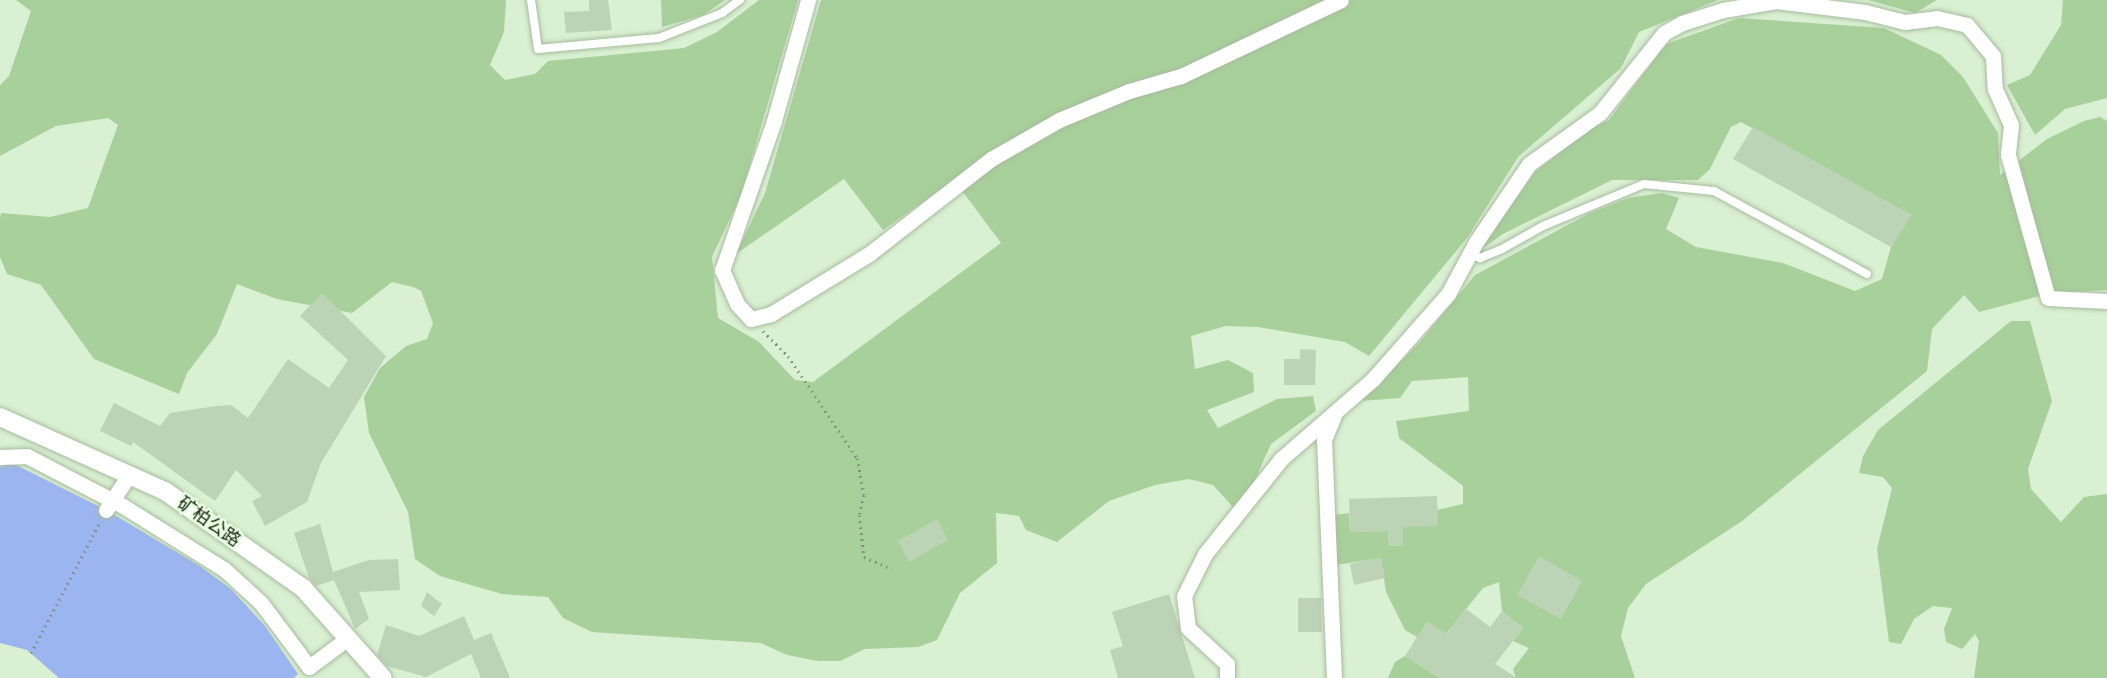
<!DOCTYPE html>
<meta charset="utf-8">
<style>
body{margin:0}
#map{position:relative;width:2107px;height:678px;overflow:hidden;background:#daf0d2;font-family:"IBM Plex Serif","Noto Sans SC",serif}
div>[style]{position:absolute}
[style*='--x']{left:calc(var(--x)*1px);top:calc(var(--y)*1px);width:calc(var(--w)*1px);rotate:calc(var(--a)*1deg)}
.green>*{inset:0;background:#a8d09a}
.water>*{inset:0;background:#9bb5f0}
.building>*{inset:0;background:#bdd3b5}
.path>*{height:3px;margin-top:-1.5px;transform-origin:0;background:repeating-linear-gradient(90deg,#80907b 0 1.5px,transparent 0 6px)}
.roads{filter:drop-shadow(0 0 2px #a7bc9f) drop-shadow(0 0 2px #a7bc9f)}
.service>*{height:8px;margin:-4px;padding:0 4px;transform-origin:4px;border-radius:4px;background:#fff}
.minor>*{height:15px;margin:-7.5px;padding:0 7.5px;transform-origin:7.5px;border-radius:7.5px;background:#fff}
.tertiary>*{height:18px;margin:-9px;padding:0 9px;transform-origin:9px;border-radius:9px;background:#fff}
span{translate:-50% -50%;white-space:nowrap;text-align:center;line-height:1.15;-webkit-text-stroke:5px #e7fddf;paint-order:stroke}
.street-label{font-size:18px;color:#1b2318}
</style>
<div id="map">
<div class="green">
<div style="clip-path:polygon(16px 0,506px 0,504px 32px,490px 65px,505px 80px,535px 74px,548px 61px,684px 48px,717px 32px,759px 0,798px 0,741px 195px,712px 257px,718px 318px,759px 342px,795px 380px,813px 382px,1001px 243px,954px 180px,883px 230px,844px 179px,736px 254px,765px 193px,821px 0,1718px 0,1639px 32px,1621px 68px,1518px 157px,1467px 238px,1369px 356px,1345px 342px,1258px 327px,1226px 326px,1191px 336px,1195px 369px,1228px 360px,1253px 373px,1254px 392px,1207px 410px,1218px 428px,1277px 399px,1313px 396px,1316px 411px,1271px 444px,1254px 482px,1233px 507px,1213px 485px,1189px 479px,1155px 485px,1109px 501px,1057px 542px,1026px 530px,1019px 516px,996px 513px,997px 563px,960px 593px,937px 640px,918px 647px,865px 649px,840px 661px,818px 661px,787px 655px,761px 643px,592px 632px,563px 618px,548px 597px,502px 594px,440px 576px,415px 559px,408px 512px,369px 433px,364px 397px,380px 368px,406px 346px,427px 339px,433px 323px,421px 291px,413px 287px,392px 282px,352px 313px,277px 299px,237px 284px,217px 334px,187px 373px,179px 394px,94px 359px,41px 285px,7px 274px,0 257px,0 219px,1px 213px,50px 217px,88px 208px,118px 125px,108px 118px,56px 126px,0 156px,0 85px,9px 76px,31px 11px)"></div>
<div style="clip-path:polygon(661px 0,725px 0,703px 15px,662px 27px)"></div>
<div style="clip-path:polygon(1868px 0,1937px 0,1915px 13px)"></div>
<div style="clip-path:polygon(2063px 0,2107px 0,2107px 98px,2065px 109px,2035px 135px,2007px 85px,2030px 75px,2061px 25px)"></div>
<div style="clip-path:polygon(1739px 18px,1884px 28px,1941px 55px,1963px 77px,1998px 133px,2000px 175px,2047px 139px,2084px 121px,2100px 117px,2107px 121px,2107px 290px,2051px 293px,1979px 312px,1964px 295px,1932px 329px,1927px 371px,1742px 521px,1646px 584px,1628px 608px,1621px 636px,1635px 678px,1516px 678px,1513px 669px,1529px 648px,1513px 641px,1523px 628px,1502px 611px,1499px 582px,1483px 588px,1446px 634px,1417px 637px,1405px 630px,1386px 592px,1381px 558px,1336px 565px,1334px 515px,1349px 513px,1350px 532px,1388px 531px,1389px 546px,1403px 545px,1403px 527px,1437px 510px,1463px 504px,1463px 486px,1399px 438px,1396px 421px,1469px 411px,1468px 377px,1412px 381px,1400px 398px,1361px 401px,1420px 342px,1475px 275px,1590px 213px,1628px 198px,1662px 193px,1679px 198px,1666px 229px,1696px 247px,1783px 263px,1855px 291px,1882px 279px,1891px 247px,1911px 215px,1741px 122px,1731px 127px,1710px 169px,1698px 180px,1612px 180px,1503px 234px,1479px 251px,1535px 172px,1590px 129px,1609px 120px,1666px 44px)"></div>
<div style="clip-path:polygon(2011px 321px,2030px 321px,2052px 401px,2028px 469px,2031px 489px,2061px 522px,2084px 497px,2107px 494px,2107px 678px,1974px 678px,1979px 641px,1975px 634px,1962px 649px,1946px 642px,1944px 629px,1952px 608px,1933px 606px,1914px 619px,1901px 644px,1889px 642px,1877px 549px,1892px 488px,1883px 477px,1859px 473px,1863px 456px,1878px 430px)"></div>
<div style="clip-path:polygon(1405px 656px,1440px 678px,1388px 678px,1395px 662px)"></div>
</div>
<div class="water">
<div style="clip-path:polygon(12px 463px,106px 510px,200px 566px,231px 589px,265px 626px,298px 674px,294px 678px,59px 678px,27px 650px,0 643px,0 467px)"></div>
</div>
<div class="building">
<div style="clip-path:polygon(589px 0,608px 0,612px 30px,566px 33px,564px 12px,589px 11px)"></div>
<div style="clip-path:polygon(1753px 127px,1912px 215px,1891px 247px,1733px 159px)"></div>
<div style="clip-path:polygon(322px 293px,386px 356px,321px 463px,307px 502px,265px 526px,252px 501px,262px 496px,236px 470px,215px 501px,133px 442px,131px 446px,100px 431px,114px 403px,160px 426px,170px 413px,216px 406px,231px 405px,248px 418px,288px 359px,329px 388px,348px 360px,300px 316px)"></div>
<div style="clip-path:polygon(1300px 349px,1316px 350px,1315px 385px,1284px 385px,1284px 359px,1300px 359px)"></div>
<div style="clip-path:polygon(1437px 496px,1438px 526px,1403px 527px,1403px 545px,1389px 546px,1388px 531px,1350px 532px,1349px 499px)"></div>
<div style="clip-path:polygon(937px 519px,948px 540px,909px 562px,898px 541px)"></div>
<div style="clip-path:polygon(320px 524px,333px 572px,369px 560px,398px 559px,400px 590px,359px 592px,369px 619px,355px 629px,334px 580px,316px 586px,309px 578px,294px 533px)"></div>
<div style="clip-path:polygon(1539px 556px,1582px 581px,1561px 619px,1517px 595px)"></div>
<div style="clip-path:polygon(1381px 557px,1385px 578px,1354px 585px,1350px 564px)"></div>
<div style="clip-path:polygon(427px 592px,442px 604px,434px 616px,421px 606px)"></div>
<div style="clip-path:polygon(1169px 594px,1195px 678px,1118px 678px,1110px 650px,1123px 646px,1112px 612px)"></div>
<div style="clip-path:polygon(1298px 598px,1321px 598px,1322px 632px,1298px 632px)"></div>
<div style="clip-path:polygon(1465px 608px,1490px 627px,1502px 611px,1523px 628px,1495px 664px,1517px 678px,1440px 678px,1405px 656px,1427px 621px,1447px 634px)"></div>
<div style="clip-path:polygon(464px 616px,474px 640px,491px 633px,510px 678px,481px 678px,471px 654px,426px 677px,387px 666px,377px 655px,386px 625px,419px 636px)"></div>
</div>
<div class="path">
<div style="--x:763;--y:331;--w:35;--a:45"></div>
<div style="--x:788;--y:356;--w:123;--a:55.9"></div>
<div style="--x:857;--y:458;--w:38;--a:79"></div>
<div style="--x:864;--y:495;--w:21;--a:104"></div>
<div style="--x:859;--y:515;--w:42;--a:83.2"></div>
<div style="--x:864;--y:557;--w:30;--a:23"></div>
<div style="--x:31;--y:653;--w:148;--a:-62.2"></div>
</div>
<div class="roads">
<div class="service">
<div style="--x:531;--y:0;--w:49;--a:81.9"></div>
<div style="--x:538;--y:49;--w:121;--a:-5.2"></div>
<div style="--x:659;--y:38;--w:68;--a:-21.6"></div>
<div style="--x:722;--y:13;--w:22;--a:-36"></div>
<div style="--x:1469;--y:254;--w:12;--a:20"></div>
<div style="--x:1480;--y:258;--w:24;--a:-22"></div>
<div style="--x:1502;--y:249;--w:47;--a:-29.3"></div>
<div style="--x:1543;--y:226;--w:109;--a:-22.6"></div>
<div style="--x:1644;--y:184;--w:70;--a:5.7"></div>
<div style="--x:1714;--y:191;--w:174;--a:28.5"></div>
</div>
<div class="minor">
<div style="--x:808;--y:0;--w:126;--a:105.7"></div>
<div style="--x:774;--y:121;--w:158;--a:109.2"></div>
<div style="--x:722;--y:270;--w:37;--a:66"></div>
<div style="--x:737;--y:304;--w:21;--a:47"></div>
<div style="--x:751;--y:319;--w:21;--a:-14"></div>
<div style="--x:771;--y:314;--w:115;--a:-31.5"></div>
<div style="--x:869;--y:254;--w:155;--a:-37.9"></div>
<div style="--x:991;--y:159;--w:78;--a:-29.8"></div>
<div style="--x:1059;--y:120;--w:76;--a:-22.5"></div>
<div style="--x:1129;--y:91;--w:54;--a:-16.1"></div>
<div style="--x:1181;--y:76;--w:177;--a:-25.4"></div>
<div style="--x:0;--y:457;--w:27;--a:-2"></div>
<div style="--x:27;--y:456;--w:108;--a:27.5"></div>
<div style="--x:123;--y:506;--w:119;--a:32"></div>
<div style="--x:224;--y:569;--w:50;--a:42.6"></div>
<div style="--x:261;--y:603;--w:80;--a:53.1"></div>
<div style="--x:309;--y:667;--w:49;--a:-36.6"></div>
<div style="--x:106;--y:510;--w:42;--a:-56.7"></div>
<div style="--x:1227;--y:678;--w:14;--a:-90"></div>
<div style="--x:1227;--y:664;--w:53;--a:-137.3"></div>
<div style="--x:1188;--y:628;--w:32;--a:-97"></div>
<div style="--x:1184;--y:596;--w:47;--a:-63.4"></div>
<div style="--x:1205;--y:554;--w:122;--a:-51.3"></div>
<div style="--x:1281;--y:459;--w:122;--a:-41"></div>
<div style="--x:1373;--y:379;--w:113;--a:-48.6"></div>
<div style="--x:1448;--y:294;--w:59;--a:-61.7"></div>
<div style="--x:1476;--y:242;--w:94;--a:-55.8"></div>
<div style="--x:1529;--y:164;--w:87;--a:-35.7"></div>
<div style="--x:1600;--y:113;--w:102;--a:-51.3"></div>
<div style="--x:1664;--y:33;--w:21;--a:-29"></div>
<div style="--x:1682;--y:23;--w:43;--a:-17.6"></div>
<div style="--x:1723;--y:10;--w:54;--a:-9.6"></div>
<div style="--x:1776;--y:1;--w:90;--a:7"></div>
<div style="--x:1865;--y:12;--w:41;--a:14"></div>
<div style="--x:1905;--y:22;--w:32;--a:-7"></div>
<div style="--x:1937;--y:18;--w:31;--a:13"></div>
<div style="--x:1967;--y:25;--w:40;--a:50"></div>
<div style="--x:1993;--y:56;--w:33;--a:87"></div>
<div style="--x:1995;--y:89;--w:39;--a:66"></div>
<div style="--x:2011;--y:125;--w:30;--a:96"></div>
<div style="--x:2008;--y:155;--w:148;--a:74.4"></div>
<div style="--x:2048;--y:298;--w:59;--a:2.9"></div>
<div style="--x:1334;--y:678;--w:238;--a:-92.4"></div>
<div style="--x:1324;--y:440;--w:29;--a:-68"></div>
</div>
<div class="tertiary">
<div style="--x:0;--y:417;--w:181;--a:24.2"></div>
<div style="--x:165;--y:491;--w:169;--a:35.1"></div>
<div style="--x:303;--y:588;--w:120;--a:48.4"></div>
</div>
</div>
<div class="street-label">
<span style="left:209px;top:522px;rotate:35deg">矿柏公路</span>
</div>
</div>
